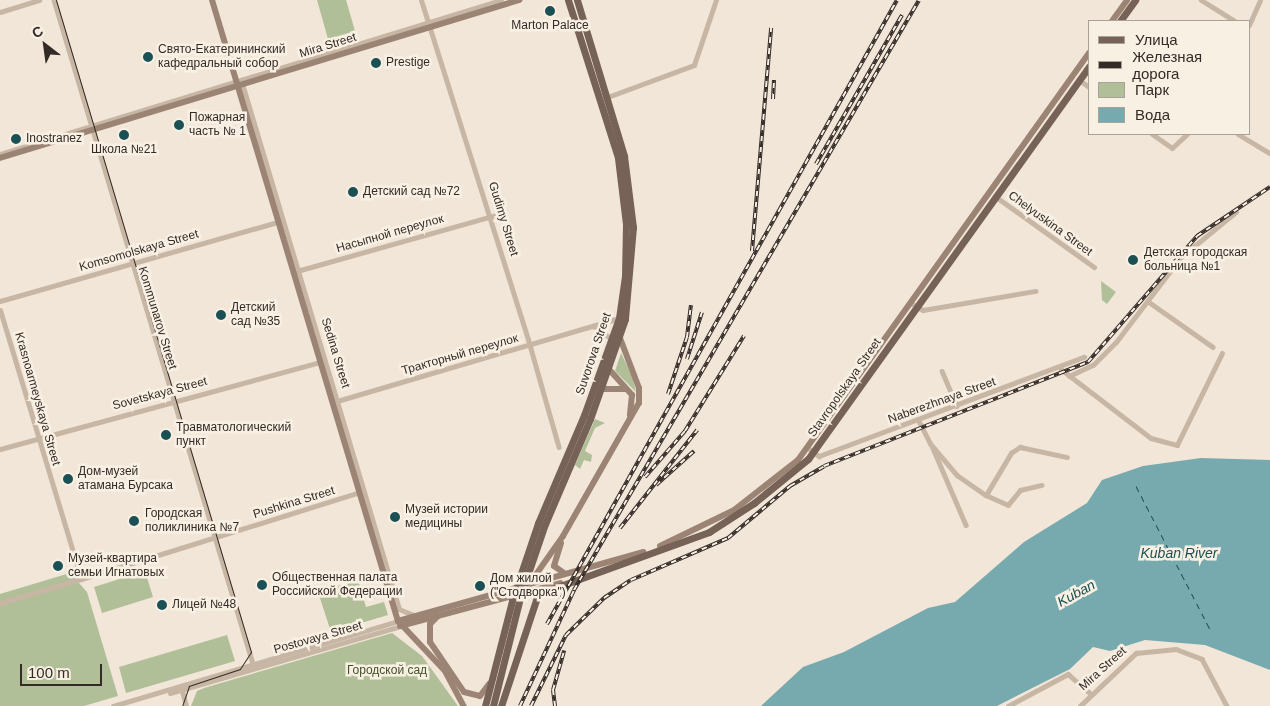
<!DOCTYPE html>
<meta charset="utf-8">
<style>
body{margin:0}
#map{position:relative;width:1270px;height:706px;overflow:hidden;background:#f1e6d8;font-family:Arial,sans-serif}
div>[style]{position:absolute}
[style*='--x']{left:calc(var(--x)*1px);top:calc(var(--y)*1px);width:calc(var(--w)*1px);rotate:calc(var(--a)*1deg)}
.green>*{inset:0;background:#b1bf98}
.water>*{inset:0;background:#77aaae}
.ferry>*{height:1px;margin-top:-0.5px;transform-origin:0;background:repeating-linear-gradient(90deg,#1b5055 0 6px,transparent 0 11px)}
.minor>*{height:4.5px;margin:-2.25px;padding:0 2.25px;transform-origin:2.25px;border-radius:2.25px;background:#c8b6a4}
.tertiary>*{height:5px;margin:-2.5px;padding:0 2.5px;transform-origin:2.5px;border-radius:2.5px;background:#c8b6a4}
.secondary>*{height:6px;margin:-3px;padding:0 3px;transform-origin:3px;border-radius:3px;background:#9c8475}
.primary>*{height:7px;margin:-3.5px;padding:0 3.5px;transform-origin:3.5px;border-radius:3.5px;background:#766256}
.tram>*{height:1px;margin:-0.5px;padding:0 0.5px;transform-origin:0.5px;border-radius:0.5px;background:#342a26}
.rail>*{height:4px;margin-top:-2px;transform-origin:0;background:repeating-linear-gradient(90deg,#f9f0e4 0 5.5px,#342a26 0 11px);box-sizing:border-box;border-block:1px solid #342a26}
.primary-bridge>*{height:7px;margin:-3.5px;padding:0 3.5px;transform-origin:3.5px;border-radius:3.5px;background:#766256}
.dots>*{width:14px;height:14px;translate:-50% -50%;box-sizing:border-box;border:2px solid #f9f0e4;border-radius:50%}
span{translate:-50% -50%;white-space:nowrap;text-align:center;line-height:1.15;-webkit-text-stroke:5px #f9f0e4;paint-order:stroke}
.poi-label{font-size:12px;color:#342a26}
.left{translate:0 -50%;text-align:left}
.street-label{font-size:12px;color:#342a26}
.park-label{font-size:12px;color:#425229}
.water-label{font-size:14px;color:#1b5055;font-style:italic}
.legend{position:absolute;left:1088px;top:20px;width:162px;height:115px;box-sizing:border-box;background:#f9f0e4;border:1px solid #aaa198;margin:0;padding:6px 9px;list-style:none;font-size:15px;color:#342a26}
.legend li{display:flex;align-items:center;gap:10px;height:25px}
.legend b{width:25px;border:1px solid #aaa198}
.north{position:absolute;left:20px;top:20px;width:50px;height:50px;-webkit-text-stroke:4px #f9f0e4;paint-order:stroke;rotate:330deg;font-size:14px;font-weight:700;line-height:20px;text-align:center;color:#342a26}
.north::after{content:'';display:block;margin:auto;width:18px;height:22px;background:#342a26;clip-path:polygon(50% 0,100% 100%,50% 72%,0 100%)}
.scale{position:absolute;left:20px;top:664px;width:82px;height:22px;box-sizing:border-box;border:2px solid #342a26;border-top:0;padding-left:6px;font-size:15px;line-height:18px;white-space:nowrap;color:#342a26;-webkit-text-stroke:4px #f9f0e4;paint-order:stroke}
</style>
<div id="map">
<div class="green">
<div style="clip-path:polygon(317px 0,346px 0,355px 31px,328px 39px)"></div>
<div style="clip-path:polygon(1101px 281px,1116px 292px,1107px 304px,1102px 300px)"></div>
<div style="clip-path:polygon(621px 353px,632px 376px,636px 392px,615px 371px)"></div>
<div style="clip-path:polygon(595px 419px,605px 423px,595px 428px,585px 451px,592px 455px,591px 462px,584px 460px,580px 469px,575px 465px)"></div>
<div style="clip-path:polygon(145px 571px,153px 597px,102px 613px,94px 587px)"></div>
<div style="clip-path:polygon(70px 573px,87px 592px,118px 696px,84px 706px,0 706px,0 594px)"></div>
<div style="clip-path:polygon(358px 580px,366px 607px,384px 602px,388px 615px,331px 632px,318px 592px)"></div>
<div style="clip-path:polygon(392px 633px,422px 656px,458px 706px,191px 706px,197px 691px,204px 688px)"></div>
<div style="clip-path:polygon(227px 635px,235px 661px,126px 693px,119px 667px)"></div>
</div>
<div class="water">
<div style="clip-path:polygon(1201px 458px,1270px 460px,1270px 670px,1205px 645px,1145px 640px,1110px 651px,1093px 647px,1070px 669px,997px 706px,761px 706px,803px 667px,844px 652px,928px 608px,955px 602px,1024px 542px,1087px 503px,1102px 480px,1143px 466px)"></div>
</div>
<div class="ferry">
<div style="--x:1136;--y:486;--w:163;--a:62.7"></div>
</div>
<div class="minor">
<div style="--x:54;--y:0;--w:696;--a:73.31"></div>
<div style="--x:0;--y:12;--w:41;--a:-17.1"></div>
<div style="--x:605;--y:98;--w:95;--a:-20.3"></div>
<div style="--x:694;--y:65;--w:69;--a:-71.3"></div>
<div style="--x:1238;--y:134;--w:37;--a:31"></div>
<div style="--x:995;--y:196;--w:122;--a:35.6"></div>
<div style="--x:297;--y:271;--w:204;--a:-15.7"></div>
<div style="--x:1149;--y:302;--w:78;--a:35.1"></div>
<div style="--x:911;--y:303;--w:14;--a:30"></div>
<div style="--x:923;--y:310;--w:114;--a:-9.6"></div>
<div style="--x:530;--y:345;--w:106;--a:74.1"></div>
<div style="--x:1061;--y:369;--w:113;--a:37.5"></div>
<div style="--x:1151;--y:438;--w:27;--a:15"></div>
<div style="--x:1177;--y:445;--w:102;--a:-63.9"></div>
<div style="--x:942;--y:371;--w:38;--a:67"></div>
<div style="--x:1069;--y:376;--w:26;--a:-25"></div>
<div style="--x:1093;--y:365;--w:33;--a:-45"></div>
<div style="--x:1116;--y:342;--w:107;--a:-52.6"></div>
<div style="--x:1181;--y:257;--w:71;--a:-39.3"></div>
<div style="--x:918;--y:419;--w:27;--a:63"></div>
<div style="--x:930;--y:443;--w:42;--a:49.8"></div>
<div style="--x:957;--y:475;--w:35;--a:35"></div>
<div style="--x:986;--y:495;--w:49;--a:-59.2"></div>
<div style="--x:1011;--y:453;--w:11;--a:-34"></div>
<div style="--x:1020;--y:447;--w:48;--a:12"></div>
<div style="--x:932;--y:446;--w:86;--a:66.7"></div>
<div style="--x:808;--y:448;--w:14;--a:36"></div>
<div style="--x:819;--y:456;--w:283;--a:-20.5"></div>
<div style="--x:986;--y:495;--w:24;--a:24"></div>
<div style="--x:1008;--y:505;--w:19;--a:-51"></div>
<div style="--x:1020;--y:490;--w:22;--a:-13"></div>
<div style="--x:0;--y:603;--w:84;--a:-16.5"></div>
<div style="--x:1008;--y:706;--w:68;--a:-28.1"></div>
<div style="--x:1068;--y:674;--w:30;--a:41"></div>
<div style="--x:1080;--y:706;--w:77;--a:-43.4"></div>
<div style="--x:1136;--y:653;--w:40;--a:-5.7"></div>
<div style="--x:1176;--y:649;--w:28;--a:21"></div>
<div style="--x:1202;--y:659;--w:53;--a:62"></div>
</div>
<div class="tertiary">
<div style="--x:421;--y:0;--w:362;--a:72.5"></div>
<div style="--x:1201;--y:0;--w:39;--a:32"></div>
<div style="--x:1249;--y:25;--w:27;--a:-66"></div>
<div style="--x:241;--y:80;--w:552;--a:73.37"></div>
<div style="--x:399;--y:609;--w:15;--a:23"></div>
<div style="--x:1079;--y:80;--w:12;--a:35"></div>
<div style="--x:1152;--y:134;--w:24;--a:35"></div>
<div style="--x:1172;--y:148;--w:21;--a:-43"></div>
<div style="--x:0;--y:154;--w:524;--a:-17.09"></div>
<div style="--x:0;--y:301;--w:292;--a:-15.9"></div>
<div style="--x:0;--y:310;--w:281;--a:73.2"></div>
<div style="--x:81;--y:579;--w:296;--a:-17.3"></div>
<div style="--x:593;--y:326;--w:24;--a:35"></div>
<div style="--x:337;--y:401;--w:294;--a:-16.4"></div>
<div style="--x:0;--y:449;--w:335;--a:-15.2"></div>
<div style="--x:182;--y:691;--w:16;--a:75"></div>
<div style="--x:170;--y:693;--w:240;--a:-16.2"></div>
<div style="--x:113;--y:706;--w:297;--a:-16.6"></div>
</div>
<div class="secondary">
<div style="--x:212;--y:0;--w:648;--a:73.33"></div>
<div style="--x:398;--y:621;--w:69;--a:46.8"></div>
<div style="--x:445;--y:671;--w:40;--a:62"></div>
<div style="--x:1112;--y:21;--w:26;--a:-54"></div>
<div style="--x:0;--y:158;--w:543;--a:-16.93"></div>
<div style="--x:606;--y:366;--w:39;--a:48"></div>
<div style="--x:632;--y:395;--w:20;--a:96"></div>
<div style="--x:602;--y:389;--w:23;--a:0"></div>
<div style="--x:561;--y:543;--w:24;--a:107"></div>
<div style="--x:554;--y:566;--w:12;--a:35"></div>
<div style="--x:660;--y:546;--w:82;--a:-25.9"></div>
<div style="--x:734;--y:510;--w:81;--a:-38"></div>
<div style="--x:798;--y:460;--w:500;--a:-54.44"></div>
<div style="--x:530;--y:583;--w:57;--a:-54.9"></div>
<div style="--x:563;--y:536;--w:153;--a:-60.3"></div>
<div style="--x:639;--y:403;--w:15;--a:-90"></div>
<div style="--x:639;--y:388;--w:53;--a:-110.8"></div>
<div style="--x:438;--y:616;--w:11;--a:135"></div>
<div style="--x:430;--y:624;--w:18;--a:90"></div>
<div style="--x:430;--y:642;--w:60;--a:55.8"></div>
<div style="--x:464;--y:692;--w:16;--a:14"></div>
<div style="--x:480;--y:696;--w:15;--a:-53"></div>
<div style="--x:398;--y:621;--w:255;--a:-15.7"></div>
<div style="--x:400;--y:626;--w:166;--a:-15"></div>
</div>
<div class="primary">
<div style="--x:568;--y:0;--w:166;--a:72.4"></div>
<div style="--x:618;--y:158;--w:66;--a:83.1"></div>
<div style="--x:626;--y:224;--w:52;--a:91.1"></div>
<div style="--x:625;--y:276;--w:42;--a:98.1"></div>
<div style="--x:619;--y:318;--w:103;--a:109.8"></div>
<div style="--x:577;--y:0;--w:163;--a:73.2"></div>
<div style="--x:624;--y:156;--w:72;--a:82.8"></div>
<div style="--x:633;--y:227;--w:92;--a:95"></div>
<div style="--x:625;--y:319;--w:106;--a:109.3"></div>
<div style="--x:1120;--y:21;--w:26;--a:-54"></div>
<div style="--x:485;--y:706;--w:113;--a:-75.6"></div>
<div style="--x:493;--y:706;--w:115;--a:-76"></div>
<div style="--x:501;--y:706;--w:118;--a:-71.7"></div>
<div style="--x:538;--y:594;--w:182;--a:-19.9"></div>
<div style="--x:709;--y:532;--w:54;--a:-32.8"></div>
<div style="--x:754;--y:503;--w:70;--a:-39.2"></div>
<div style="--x:808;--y:459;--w:483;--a:-54.4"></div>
</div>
<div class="tram">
<div style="--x:56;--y:0;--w:681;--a:73.35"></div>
<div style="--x:251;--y:652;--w:20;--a:123"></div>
<div style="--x:240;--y:669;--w:54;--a:161.6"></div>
<div style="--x:189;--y:686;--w:21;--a:109"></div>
</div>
<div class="rail">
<div style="--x:773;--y:99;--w:19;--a:-87"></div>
<div style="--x:816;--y:164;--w:172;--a:-60"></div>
<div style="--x:752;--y:251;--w:224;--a:-85.1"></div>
<div style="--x:687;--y:359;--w:49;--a:-72.3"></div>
<div style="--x:668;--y:394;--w:60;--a:-71.6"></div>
<div style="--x:687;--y:337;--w:32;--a:-83"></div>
<div style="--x:645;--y:477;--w:61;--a:-49"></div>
<div style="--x:685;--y:431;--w:112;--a:-58.2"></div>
<div style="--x:656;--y:485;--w:51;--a:-41.8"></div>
<div style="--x:620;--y:528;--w:125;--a:-51.8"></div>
<div style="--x:547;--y:624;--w:715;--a:-60.71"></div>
<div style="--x:520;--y:706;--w:128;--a:-65"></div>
<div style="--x:574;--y:590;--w:683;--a:-59.68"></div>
<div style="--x:531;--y:706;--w:79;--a:-63.8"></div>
<div style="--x:566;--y:635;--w:53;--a:-44.2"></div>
<div style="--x:604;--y:598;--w:32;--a:-34"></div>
<div style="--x:631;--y:580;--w:106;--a:-23.4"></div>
<div style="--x:728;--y:538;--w:81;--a:-40"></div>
<div style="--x:790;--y:486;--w:39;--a:-30"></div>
<div style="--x:824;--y:466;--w:284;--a:-21.5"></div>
<div style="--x:1088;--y:362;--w:167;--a:-49.1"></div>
<div style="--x:1197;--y:236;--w:88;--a:-33.9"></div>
<div style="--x:555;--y:706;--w:16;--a:-97"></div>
<div style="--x:553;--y:690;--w:41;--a:-74.2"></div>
</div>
<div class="primary-bridge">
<div style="--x:521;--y:594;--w:74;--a:-71.1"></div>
<div style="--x:545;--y:524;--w:114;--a:-66.8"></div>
<div style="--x:513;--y:597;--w:78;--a:-71.3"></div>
<div style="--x:538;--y:523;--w:117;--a:-66.9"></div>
</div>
<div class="dots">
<div style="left:550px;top:11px;background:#1b5055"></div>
<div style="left:148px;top:57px;background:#1b5055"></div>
<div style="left:376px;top:63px;background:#1b5055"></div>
<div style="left:179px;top:125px;background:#1b5055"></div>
<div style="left:124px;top:135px;background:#1b5055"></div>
<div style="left:16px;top:139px;background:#1b5055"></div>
<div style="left:353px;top:192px;background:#1b5055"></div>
<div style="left:1133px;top:260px;background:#1b5055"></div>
<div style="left:221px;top:315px;background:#1b5055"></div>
<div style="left:166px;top:435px;background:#1b5055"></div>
<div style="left:68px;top:479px;background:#1b5055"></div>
<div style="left:395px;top:517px;background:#1b5055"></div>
<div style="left:134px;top:521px;background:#1b5055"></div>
<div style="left:58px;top:566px;background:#1b5055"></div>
<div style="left:262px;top:585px;background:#1b5055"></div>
<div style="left:480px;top:586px;background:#1b5055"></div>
<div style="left:162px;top:605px;background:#1b5055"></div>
</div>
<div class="poi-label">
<span style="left:550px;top:26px">Marton Palace</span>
<span class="left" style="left:158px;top:57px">Свято-Екатерининский<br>кафедральный собор</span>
<span class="left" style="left:386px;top:63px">Prestige</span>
<span class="left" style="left:189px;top:125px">Пожарная<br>часть № 1</span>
<span class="left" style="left:26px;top:139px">Inostranez</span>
<span style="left:124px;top:150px">Школа №21</span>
<span class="left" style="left:363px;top:192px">Детский сад №72</span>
<span class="left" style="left:1144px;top:260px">Детская городская<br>больница №1</span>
<span class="left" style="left:231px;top:315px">Детский<br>сад №35</span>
<span class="left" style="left:176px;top:435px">Травматологический<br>пункт</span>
<span class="left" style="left:78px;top:479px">Дом-музей<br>атамана Бурсака</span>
<span class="left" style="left:405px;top:517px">Музей истории<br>медицины</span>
<span class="left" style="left:145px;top:521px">Городская<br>поликлиника №7</span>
<span class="left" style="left:68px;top:566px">Музей-квартира<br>семьи Игнатовых</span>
<span class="left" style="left:272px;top:585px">Общественная палата<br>Российской Федерации</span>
<span class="left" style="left:490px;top:586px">Дом жилой<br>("Стодворка")</span>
<span class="left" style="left:172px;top:605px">Лицей №48</span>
</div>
<div class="street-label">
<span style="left:328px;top:46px;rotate:-17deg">Mira Street</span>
<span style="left:503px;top:219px;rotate:73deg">Gudimy Street</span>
<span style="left:1050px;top:224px;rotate:36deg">Chelyuskina Street</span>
<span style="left:390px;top:234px;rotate:-16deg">Насыпной переулок</span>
<span style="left:139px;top:251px;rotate:-16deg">Komsomolskaya Street</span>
<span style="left:157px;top:318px;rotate:73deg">Kommunarov Street</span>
<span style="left:335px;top:353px;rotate:73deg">Sedina Street</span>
<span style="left:594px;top:354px;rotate:-71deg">Suvorova Street</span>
<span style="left:460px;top:355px;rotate:-16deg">Тракторный переулок</span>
<span style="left:845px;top:388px;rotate:-55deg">Stavropolskaya Street</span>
<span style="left:160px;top:394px;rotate:-15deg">Sovetskaya Street</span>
<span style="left:37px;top:399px;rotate:74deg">Krasnoarmeyskaya Street</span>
<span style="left:942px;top:401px;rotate:-20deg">Naberezhnaya Street</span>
<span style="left:294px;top:503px;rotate:-17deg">Pushkina Street</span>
<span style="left:318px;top:638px;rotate:-16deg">Postovaya Street</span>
<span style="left:1103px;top:669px;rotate:-42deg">Mira Street</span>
</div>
<div class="park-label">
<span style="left:387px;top:671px">Городской сад</span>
</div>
<div class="water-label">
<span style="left:1179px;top:553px">Kuban River</span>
<span style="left:1076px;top:593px;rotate:-28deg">Kuban</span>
</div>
<ul class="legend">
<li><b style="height:6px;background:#766256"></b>Улица</li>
<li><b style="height:6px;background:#342a26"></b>Железная дорога</li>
<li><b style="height:14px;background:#b1bf98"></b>Парк</li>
<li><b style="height:14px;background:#77aaae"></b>Вода</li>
</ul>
<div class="north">С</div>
<div class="scale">100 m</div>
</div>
